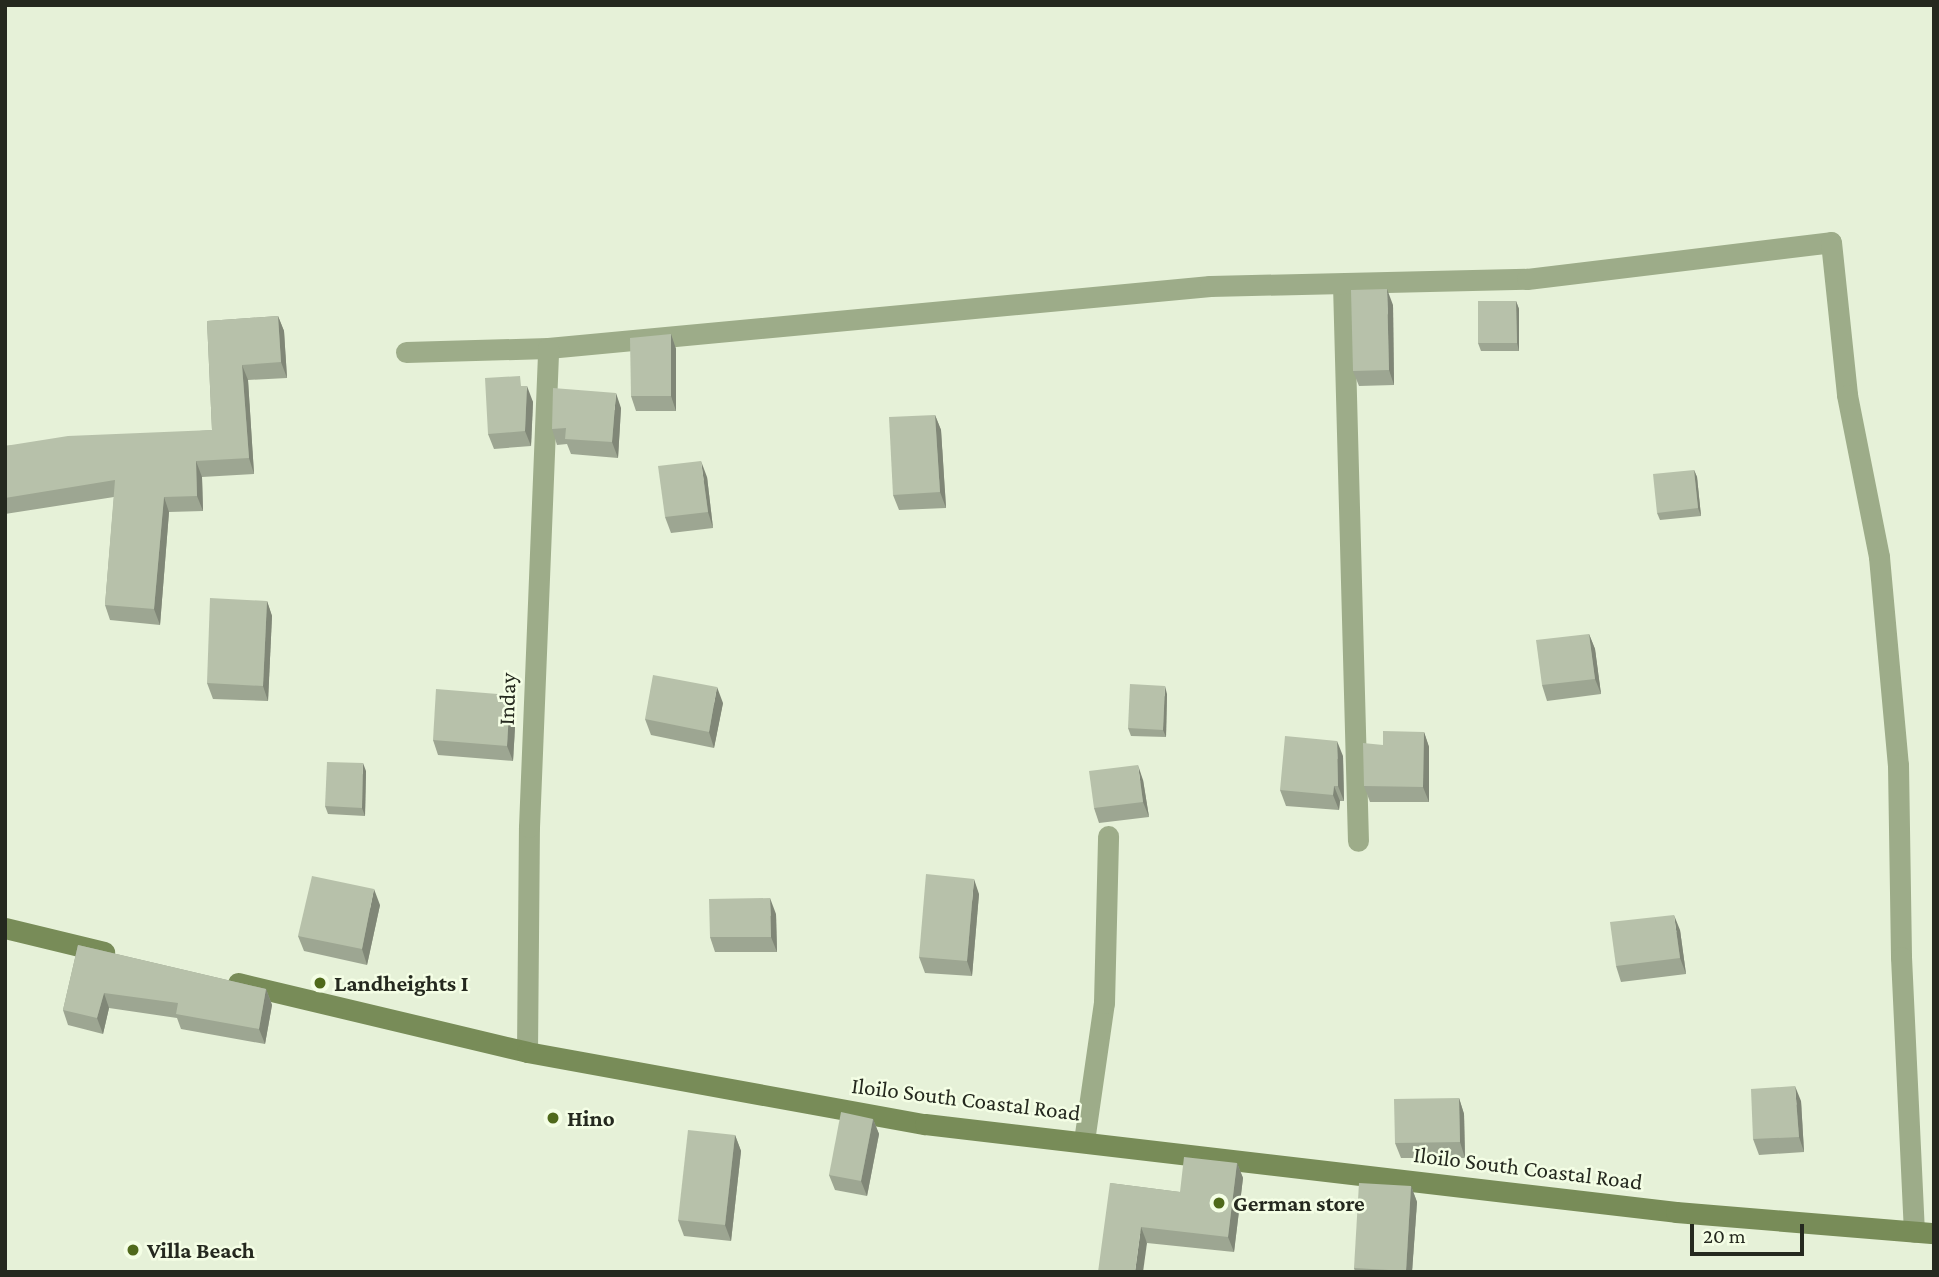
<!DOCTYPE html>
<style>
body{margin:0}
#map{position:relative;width:1939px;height:1277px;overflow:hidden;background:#e6f1d8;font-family:"Crimson Pro",serif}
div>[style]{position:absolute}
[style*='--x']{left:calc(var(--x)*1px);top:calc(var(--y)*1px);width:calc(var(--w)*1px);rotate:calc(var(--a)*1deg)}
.street>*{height:21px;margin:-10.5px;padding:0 10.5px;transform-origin:10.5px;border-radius:10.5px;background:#9dac89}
.secondary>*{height:21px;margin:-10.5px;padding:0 10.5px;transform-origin:10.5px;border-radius:10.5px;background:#788c58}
.wall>*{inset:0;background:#9da692}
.shaded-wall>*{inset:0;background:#808777}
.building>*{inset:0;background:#b7c1aa}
.dots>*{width:19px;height:19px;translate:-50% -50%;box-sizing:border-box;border:4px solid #f4fee5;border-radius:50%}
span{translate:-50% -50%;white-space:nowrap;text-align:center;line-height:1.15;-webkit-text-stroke:5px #f4fee5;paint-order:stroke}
.street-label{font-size:23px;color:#25291f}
.poi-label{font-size:23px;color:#25291f;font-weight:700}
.left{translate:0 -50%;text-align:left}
.frame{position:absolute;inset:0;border:7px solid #25291f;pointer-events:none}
.scale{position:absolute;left:1690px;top:1224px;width:114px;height:32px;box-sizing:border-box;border:4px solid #25291f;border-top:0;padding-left:9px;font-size:21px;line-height:24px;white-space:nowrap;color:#25291f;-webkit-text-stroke:5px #f4fee5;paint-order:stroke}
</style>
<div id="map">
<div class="street">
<div style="--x:1343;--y:284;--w:557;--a:88.46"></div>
<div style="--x:406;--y:352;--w:142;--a:-1.6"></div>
<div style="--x:548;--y:348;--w:665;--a:-5.35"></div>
<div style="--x:1210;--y:286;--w:317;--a:-1.3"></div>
<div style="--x:1527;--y:279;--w:306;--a:-6.9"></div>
<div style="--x:1831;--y:242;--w:154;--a:84"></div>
<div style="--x:1847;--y:395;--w:165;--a:78.8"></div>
<div style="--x:1879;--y:557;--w:209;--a:84.8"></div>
<div style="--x:1898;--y:765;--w:192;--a:89.1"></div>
<div style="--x:1901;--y:957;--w:275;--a:87.3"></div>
<div style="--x:527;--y:1052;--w:225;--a:-89.5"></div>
<div style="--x:529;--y:827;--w:479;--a:-87.7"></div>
<div style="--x:1084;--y:1141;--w:139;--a:-81.8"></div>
<div style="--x:1104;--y:1003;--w:167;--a:-88.6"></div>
</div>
<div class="secondary">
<div style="--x:5;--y:928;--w:102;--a:13.6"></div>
<div style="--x:238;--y:983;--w:297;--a:13.4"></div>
<div style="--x:527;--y:1052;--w:404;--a:10.3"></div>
<div style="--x:925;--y:1124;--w:756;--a:6.68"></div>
<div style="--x:1676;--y:1212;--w:259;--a:4.7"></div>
</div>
<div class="wall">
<div style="clip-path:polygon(1516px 301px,1519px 309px,1519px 351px,1481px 351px,1478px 343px)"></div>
<div style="clip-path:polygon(1393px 305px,1394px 385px,1359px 386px,1353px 371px)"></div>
<div style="clip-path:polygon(278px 316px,284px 331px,287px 378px,248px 380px,254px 474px,202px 477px,203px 511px,169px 512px,160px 625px,110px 620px,105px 605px,114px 497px,5px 514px,5px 446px,212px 430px,207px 321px)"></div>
<div style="clip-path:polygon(671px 334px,676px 349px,676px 411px,636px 411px,631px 396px)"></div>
<div style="clip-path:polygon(524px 386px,533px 402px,531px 446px,494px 449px,488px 434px)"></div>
<div style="clip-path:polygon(621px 408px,618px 458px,571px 454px,567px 444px,557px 445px,552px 429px)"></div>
<div style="clip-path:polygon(935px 415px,941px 430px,946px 508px,899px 510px,893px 495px)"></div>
<div style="clip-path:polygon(1694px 470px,1697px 477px,1701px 516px,1660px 520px,1657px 513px)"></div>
<div style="clip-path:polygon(707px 477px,713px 528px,671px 533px,665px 517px)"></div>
<div style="clip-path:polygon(267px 601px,272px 616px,268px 701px,213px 699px,207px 683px)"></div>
<div style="clip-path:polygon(1589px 634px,1595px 649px,1601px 694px,1547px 701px,1542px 685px)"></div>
<div style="clip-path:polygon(1167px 694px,1166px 737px,1131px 736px,1128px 728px)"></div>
<div style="clip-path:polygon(723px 703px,714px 748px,651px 735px,645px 719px)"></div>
<div style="clip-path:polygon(516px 710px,513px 761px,438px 755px,433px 740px)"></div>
<div style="clip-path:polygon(1424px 732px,1429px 747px,1429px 802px,1370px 802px,1364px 786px,1383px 745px)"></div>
<div style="clip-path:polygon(1343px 756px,1344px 801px,1340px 801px,1339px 810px,1286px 806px,1280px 790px)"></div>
<div style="clip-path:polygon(366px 771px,365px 816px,328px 814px,325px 806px)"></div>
<div style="clip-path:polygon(1143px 780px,1149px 817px,1099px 823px,1094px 808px)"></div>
<div style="clip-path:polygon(979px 894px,972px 976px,925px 973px,919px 957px)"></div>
<div style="clip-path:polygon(380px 905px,367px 965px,304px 951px,298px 936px)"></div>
<div style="clip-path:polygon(776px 914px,777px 952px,715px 952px,710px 937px)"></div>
<div style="clip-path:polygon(1680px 930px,1686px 974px,1621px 982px,1616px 966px)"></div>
<div style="clip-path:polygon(78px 945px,266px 989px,272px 1005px,265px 1044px,181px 1029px,177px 1018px,109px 1008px,103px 1034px,68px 1025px,63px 1010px)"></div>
<div style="clip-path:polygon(1459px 1098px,1464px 1114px,1465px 1158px,1401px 1158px,1395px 1143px)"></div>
<div style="clip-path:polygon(1801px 1101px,1804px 1152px,1759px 1155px,1753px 1139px)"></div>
<div style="clip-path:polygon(873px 1119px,879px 1134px,867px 1196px,835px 1190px,829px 1175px)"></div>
<div style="clip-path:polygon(735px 1135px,741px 1151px,731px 1241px,684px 1236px,678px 1220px)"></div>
<div style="clip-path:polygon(1237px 1163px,1243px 1178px,1234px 1252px,1147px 1243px,1110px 1183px,1180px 1192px)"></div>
<div style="clip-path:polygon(1411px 1186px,1417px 1202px,1412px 1272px,1355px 1272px,1354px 1268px)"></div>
</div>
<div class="shaded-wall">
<div style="clip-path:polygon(1387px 289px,1393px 305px,1394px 385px,1389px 370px)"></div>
<div style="clip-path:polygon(1516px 301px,1519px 309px,1519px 351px,1517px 343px)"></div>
<div style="clip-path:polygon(278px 316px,284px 331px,287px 378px,281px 362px)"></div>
<div style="clip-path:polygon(671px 334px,676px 349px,676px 411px,671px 396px)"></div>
<div style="clip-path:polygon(242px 365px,248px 380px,254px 474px,249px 458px)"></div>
<div style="clip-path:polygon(527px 386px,533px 402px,531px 446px,525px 431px)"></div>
<div style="clip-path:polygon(616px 393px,621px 408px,618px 458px,612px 442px)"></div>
<div style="clip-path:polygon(935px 415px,941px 430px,946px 508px,940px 492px)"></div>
<div style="clip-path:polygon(196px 461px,202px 477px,203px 511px,197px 496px)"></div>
<div style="clip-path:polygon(701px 461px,707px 477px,713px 528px,708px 512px)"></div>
<div style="clip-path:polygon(1694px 470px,1697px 477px,1701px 516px,1698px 508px)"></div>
<div style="clip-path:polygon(164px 497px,169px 512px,160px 625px,154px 609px)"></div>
<div style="clip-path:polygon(267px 601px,272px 616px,268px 701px,263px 686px)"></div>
<div style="clip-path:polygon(1589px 634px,1595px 649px,1601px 694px,1595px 679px)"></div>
<div style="clip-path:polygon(1165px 686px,1167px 694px,1166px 737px,1163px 730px)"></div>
<div style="clip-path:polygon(717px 687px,723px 703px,714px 748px,709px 732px)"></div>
<div style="clip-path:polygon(510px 695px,516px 710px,513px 761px,507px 746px)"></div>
<div style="clip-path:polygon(1424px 732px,1429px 747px,1429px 802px,1423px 787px)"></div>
<div style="clip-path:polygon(1337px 741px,1343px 756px,1344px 801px,1338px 786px)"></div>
<div style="clip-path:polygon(363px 763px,366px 771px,365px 816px,362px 808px)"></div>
<div style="clip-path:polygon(1138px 765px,1143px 780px,1149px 817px,1143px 802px)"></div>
<div style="clip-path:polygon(1334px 786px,1340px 801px,1339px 810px,1333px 795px)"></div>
<div style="clip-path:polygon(974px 879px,979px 894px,972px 976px,967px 961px)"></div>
<div style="clip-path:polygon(374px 889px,380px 905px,367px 965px,362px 949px)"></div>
<div style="clip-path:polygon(770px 898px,776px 914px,777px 952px,771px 937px)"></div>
<div style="clip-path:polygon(1674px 915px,1680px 930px,1686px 974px,1680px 958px)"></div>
<div style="clip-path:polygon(266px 989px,272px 1005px,265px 1044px,259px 1029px)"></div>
<div style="clip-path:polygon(104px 993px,109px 1008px,103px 1034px,97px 1018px)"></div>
<div style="clip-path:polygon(1795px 1086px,1801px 1101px,1804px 1152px,1799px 1137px)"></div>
<div style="clip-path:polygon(1459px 1098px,1464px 1114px,1465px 1158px,1460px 1142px)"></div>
<div style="clip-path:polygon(873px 1119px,879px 1134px,867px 1196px,861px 1181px)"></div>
<div style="clip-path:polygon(735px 1135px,741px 1151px,731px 1241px,725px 1225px)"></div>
<div style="clip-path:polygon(1237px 1163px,1243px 1178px,1234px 1252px,1228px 1237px)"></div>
<div style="clip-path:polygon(1411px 1186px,1417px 1202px,1412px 1272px,1406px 1272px)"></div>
<div style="clip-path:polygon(1141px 1227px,1147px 1243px,1143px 1272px,1135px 1272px)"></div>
</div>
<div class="building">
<div style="clip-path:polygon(1387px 289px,1389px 370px,1353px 371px,1351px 290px)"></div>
<div style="clip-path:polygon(1478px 301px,1516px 301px,1517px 343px,1478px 343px)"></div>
<div style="clip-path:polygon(278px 316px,281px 362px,242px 365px,249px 458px,196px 461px,197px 496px,164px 497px,154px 609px,105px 605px,115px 480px,5px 498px,5px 446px,68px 436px,212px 430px,207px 321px)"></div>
<div style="clip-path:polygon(671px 334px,671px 396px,631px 396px,630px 338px)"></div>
<div style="clip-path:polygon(520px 376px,521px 386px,527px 386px,525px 431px,488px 434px,485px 378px)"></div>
<div style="clip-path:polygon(553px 388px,616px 393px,612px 442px,565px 439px,566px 428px,552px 429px)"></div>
<div style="clip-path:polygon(935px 415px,940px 492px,893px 495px,889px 417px)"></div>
<div style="clip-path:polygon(701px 461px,708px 512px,665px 517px,658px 466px)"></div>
<div style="clip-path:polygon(1694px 470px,1698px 508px,1657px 513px,1653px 474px)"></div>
<div style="clip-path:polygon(210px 598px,267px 601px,263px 686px,207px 683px)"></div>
<div style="clip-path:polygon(1589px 634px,1595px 679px,1542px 685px,1536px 640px)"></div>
<div style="clip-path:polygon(653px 675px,717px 687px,709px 732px,645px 719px)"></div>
<div style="clip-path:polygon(1130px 684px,1165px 686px,1163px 730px,1128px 728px)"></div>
<div style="clip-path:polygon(436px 689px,510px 695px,507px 746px,433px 740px)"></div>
<div style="clip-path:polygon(1383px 731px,1424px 732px,1423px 787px,1364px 786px,1363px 743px,1383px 745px)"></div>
<div style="clip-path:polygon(1285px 736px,1337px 741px,1338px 786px,1334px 786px,1333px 795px,1280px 790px)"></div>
<div style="clip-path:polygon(327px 762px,363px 763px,362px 808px,325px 806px)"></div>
<div style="clip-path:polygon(1138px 765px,1143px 802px,1094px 808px,1089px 771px)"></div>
<div style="clip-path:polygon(926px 874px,974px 879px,967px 961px,919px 957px)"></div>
<div style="clip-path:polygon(312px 876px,374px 889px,362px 949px,298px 936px)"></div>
<div style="clip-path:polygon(770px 898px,771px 937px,710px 937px,709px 899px)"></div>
<div style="clip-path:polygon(1674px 915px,1680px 958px,1616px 966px,1610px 922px)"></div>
<div style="clip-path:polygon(78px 945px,266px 989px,259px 1029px,176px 1014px,178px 1003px,104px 993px,97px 1018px,63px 1010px)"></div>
<div style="clip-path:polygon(1795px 1086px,1799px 1137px,1753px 1139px,1751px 1089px)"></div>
<div style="clip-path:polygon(1459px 1098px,1460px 1142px,1395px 1143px,1394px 1099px)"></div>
<div style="clip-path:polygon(841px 1112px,873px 1119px,861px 1181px,829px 1175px)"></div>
<div style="clip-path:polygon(688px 1130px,735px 1135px,725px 1225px,678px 1220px)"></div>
<div style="clip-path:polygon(1184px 1157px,1237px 1163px,1228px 1237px,1141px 1227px,1135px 1272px,1098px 1272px,1110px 1183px,1180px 1192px)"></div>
<div style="clip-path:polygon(1359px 1183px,1411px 1186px,1406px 1271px,1354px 1268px)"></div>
</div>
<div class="dots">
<div style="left:320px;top:983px;background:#4f691a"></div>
<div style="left:553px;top:1118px;background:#4f691a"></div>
<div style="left:1219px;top:1203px;background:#4f691a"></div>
<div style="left:133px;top:1250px;background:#4f691a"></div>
</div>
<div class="street-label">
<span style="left:507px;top:699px;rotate:-88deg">Inday</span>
<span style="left:966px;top:1099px;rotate:7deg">Iloilo South Coastal Road</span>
<span style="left:1528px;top:1168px;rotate:7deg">Iloilo South Coastal Road</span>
</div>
<div class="poi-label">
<span class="left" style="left:334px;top:983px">Landheights I</span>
<span class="left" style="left:567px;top:1118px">Hino</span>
<span class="left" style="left:1233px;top:1203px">German store</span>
<span class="left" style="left:147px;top:1250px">Villa Beach</span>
</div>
<div class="frame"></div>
<div class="scale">20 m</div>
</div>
